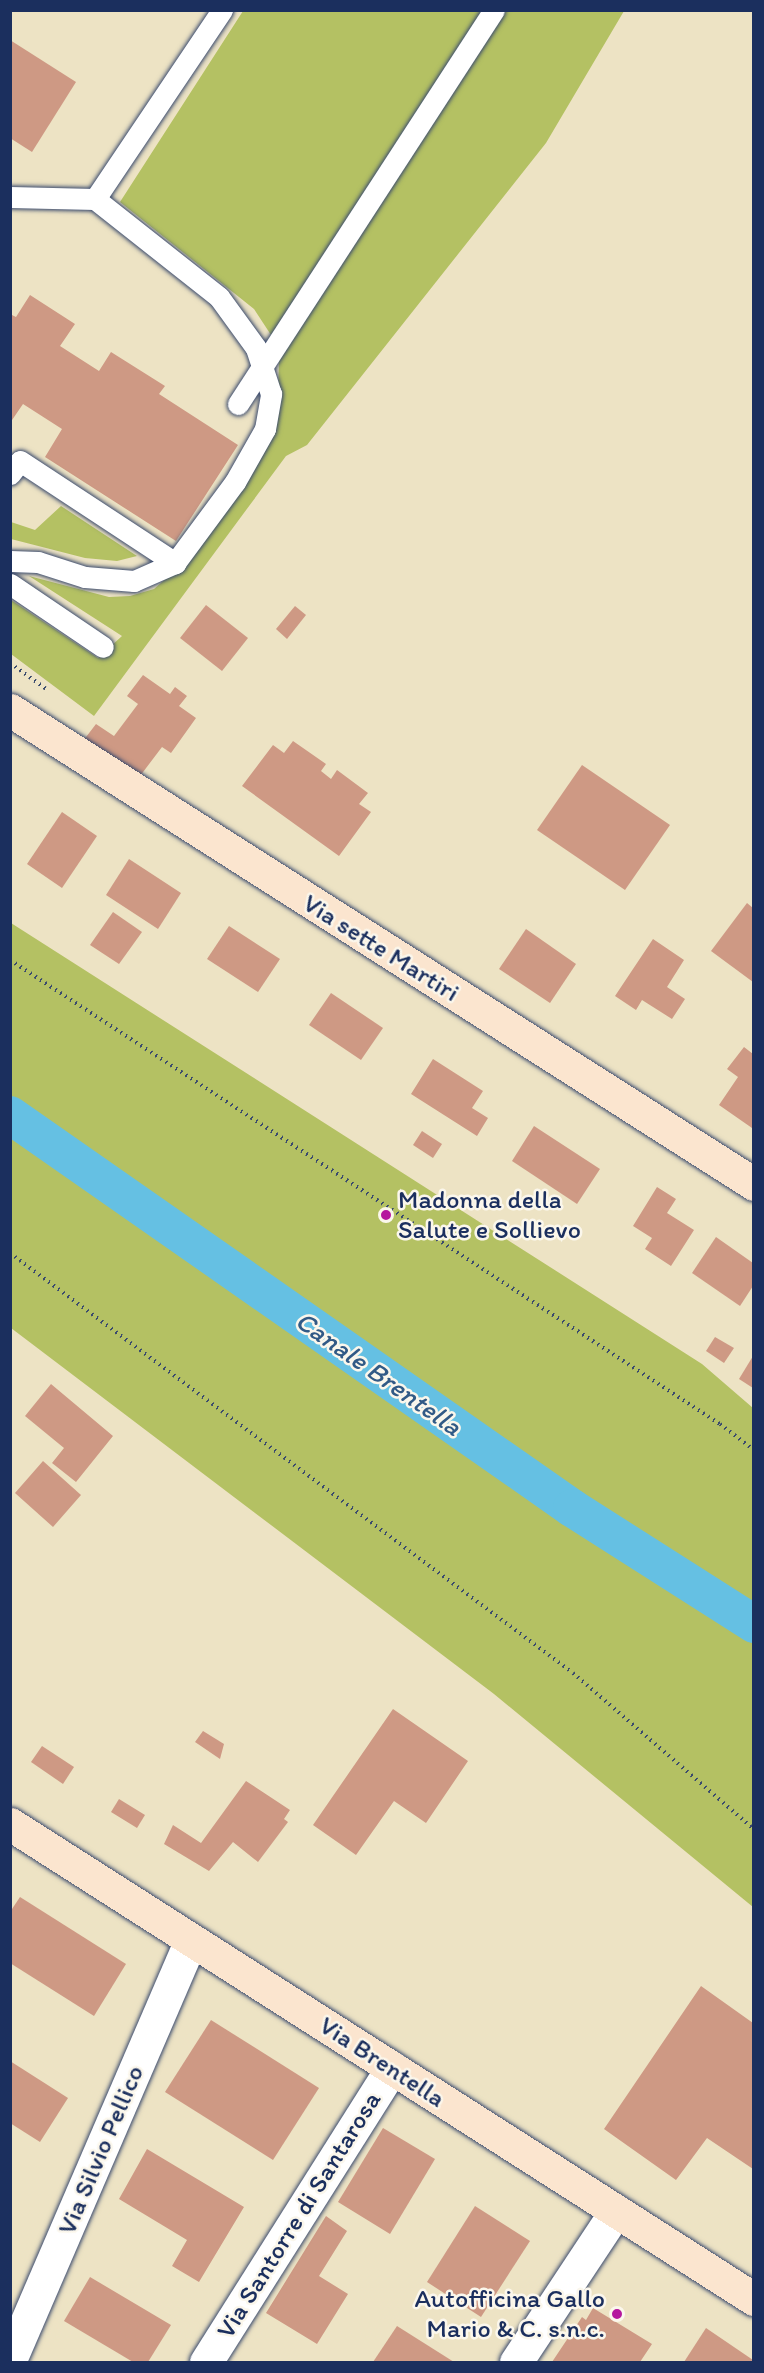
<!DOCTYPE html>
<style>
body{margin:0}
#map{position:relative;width:764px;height:2373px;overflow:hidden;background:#ede3c4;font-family:Itim,sans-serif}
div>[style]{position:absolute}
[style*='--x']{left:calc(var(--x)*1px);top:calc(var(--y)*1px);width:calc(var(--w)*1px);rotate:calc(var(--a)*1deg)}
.green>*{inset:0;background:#b4c163}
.canal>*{height:38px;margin:-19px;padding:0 19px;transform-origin:19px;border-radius:19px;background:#65c0e3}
.building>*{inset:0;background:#ce9984}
.path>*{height:4px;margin-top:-2px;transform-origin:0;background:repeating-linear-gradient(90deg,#3a4a6d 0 1.5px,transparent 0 6px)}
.roads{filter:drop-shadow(0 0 2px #3a4a6d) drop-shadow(0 0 2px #3a4a6d)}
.service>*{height:21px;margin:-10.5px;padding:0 10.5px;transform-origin:10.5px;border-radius:10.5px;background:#fff}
.minor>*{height:33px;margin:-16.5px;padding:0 16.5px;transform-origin:16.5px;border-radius:16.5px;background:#fff}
.secondary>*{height:33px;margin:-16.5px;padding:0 16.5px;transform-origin:16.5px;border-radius:16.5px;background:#fbe5cf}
.dots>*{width:16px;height:16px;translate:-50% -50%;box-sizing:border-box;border:3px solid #fbf7ec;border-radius:50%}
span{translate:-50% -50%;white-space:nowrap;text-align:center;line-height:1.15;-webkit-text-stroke:5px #fbf7ec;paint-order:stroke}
.street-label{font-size:26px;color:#1b2f5e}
.poi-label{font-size:26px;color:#1b2f5e}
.left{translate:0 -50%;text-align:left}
.right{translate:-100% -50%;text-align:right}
.water-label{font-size:27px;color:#315a86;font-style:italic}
.frame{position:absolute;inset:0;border:12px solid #1b2f5e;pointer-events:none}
</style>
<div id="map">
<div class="green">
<div style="clip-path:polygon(243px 11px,485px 11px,271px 335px,254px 309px,120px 202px)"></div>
<div style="clip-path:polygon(504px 11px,624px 11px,546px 143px,307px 445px,286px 456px,94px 716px,11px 654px,11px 600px,98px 658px,122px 636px,29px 576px,109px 597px,130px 596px,154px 589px,186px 561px,256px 465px,277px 426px,279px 360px)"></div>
<div style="clip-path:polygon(61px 506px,137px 556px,117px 561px,85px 558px,11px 539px,11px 522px,35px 530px)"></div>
<div style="clip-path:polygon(11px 923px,702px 1364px,753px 1408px,753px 1907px,494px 1694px,11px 1328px)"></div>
</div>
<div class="canal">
<div style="--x:10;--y:1115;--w:686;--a:34.96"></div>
<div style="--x:572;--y:1508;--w:216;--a:32.5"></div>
</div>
<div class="building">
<div style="clip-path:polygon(10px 40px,76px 82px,32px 152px,10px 138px)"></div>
<div style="clip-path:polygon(30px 295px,75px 324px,60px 346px,99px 371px,111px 352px,165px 386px,159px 394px,238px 445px,176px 541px,45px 457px,62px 429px,23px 404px,10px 423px,10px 314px,16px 317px)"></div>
<div style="clip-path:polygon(206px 605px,248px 638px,222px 671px,180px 638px)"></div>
<div style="clip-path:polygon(295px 606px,306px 615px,287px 639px,276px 629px)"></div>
<div style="clip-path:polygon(143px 675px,170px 694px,175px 687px,187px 696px,179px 706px,196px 718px,171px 753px,162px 747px,137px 780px,83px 741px,96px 724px,114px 736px,138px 704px,127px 696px)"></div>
<div style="clip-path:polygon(293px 741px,326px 764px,321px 771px,331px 779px,337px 770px,368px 793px,359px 804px,371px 812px,339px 856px,242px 786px,273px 745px,284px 753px)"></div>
<div style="clip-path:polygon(582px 765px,670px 825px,625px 890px,537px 830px)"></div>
<div style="clip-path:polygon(62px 812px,97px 836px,62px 888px,27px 864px)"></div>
<div style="clip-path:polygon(129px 859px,181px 893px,158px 929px,106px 895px)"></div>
<div style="clip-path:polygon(747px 903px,753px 908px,753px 982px,711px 951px)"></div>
<div style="clip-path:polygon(113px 912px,142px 932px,119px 964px,90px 945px)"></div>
<div style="clip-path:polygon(229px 926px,280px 959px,258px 992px,207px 959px)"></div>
<div style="clip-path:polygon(526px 929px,576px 964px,550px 1003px,499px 969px)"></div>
<div style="clip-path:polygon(653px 939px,684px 960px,667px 987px,685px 999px,672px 1019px,642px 1000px,636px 1010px,615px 996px)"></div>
<div style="clip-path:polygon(331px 993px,383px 1028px,361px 1060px,309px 1025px)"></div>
<div style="clip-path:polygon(744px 1047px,753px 1054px,752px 1128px,719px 1105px,738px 1077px,727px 1069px)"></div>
<div style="clip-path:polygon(433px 1059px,483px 1091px,472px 1108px,488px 1118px,477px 1136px,411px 1094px)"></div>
<div style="clip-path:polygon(534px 1126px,600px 1169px,577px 1204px,512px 1161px)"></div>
<div style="clip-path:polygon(422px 1131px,442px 1144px,433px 1158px,413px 1145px)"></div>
<div style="clip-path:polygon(657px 1187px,676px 1199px,667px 1213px,694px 1230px,671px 1266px,645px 1249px,652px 1238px,633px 1226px)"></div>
<div style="clip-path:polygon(716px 1237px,753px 1263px,753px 1286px,740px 1306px,692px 1273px)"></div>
<div style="clip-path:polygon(715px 1337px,734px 1348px,724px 1363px,706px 1351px)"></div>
<div style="clip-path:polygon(753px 1356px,753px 1388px,739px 1379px)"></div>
<div style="clip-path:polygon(51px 1384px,113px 1436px,76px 1482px,52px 1463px,64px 1448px,25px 1416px)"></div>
<div style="clip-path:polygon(43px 1461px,81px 1495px,53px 1527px,15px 1493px)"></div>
<div style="clip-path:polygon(393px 1709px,468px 1761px,426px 1823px,394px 1801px,356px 1855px,313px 1825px)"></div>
<div style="clip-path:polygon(203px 1731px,224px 1744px,220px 1759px,195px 1742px)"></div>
<div style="clip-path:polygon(42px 1746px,74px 1767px,63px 1784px,31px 1762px)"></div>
<div style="clip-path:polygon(246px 1781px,290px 1810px,284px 1819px,288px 1822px,258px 1862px,233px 1842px,209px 1871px,164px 1844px,173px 1825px,201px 1843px)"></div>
<div style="clip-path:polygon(119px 1799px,145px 1815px,137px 1828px,111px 1812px)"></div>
<div style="clip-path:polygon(20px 1897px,126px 1964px,94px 2016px,10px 1963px,10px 1912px)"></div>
<div style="clip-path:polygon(701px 1986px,753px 2023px,753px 2169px,707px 2138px,676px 2180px,604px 2129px)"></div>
<div style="clip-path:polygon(211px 2020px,319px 2088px,273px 2160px,165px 2092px)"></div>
<div style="clip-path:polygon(10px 2061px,68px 2098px,40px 2142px,10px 2123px)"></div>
<div style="clip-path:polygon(383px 2128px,435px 2159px,390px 2234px,338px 2202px)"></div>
<div style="clip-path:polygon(147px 2149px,244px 2207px,199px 2282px,172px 2266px,187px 2240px,119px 2199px)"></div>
<div style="clip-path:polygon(475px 2206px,530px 2241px,481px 2317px,427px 2282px)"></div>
<div style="clip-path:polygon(326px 2216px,347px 2231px,319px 2276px,348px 2294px,317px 2344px,266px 2313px)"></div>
<div style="clip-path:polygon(90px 2277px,171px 2325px,148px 2362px,133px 2362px,64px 2321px)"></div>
<div style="clip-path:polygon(593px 2308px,652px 2344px,640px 2362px,552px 2362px,582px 2317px,586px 2320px)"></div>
<div style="clip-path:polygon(397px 2326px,454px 2362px,373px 2362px)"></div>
<div style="clip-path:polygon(706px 2328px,753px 2360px,753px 2362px,684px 2362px)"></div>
</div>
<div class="path">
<div style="--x:10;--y:663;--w:44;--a:35.8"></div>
<div style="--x:10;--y:960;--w:848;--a:33.17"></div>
<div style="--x:720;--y:1424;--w:43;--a:37.4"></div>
<div style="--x:10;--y:1253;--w:702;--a:36.72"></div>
<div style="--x:573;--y:1673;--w:239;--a:40.8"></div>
</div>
<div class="roads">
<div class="service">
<div style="--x:10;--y:197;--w:85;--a:1.3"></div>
<div style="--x:238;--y:404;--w:470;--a:-57"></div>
<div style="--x:10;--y:474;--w:16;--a:-52"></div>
<div style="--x:20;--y:461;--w:186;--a:33.3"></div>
<div style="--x:10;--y:561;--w:28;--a:2"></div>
<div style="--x:38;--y:562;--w:49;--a:17.7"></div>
<div style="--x:85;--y:577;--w:49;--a:4.7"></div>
<div style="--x:134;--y:581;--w:45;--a:-23.7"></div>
<div style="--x:175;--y:563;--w:101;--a:-53.5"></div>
<div style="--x:235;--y:482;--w:61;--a:-60.5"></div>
<div style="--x:265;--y:429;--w:36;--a:-80"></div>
<div style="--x:271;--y:394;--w:48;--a:-108.1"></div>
<div style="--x:256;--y:348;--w:63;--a:-126"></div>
<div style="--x:219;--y:297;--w:158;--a:-141.7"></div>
<div style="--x:95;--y:199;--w:228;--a:-56.1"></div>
<div style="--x:10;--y:584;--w:112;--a:34.1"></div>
</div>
<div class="minor">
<div style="--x:10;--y:2360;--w:457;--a:-66.7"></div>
<div style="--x:206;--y:2362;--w:348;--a:-57.7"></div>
<div style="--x:516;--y:2362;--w:181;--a:-56.5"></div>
</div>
<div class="secondary">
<div style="--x:10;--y:710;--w:882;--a:32.5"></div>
<div style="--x:10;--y:1824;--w:883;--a:32.56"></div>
</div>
</div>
<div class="dots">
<div style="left:386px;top:1215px;background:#b5179e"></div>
<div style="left:617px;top:2314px;background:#b5179e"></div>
</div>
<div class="street-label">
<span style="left:381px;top:948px;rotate:32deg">Via sette Martiri</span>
<span style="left:382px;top:2062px;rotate:33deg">Via Brentella</span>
<span style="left:101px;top:2150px;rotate:-67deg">Via Silvio Pellico</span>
<span style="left:299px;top:2215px;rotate:-58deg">Via Santorre di Santarosa</span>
</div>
<div class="poi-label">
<span class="left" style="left:398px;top:1215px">Madonna della<br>Salute e Sollievo</span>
<span class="right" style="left:605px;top:2314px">Autofficina Gallo<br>Mario &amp; C. s.n.c.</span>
</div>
<div class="water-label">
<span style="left:379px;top:1373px;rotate:35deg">Canale Brentella</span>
</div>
<div class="frame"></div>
</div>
